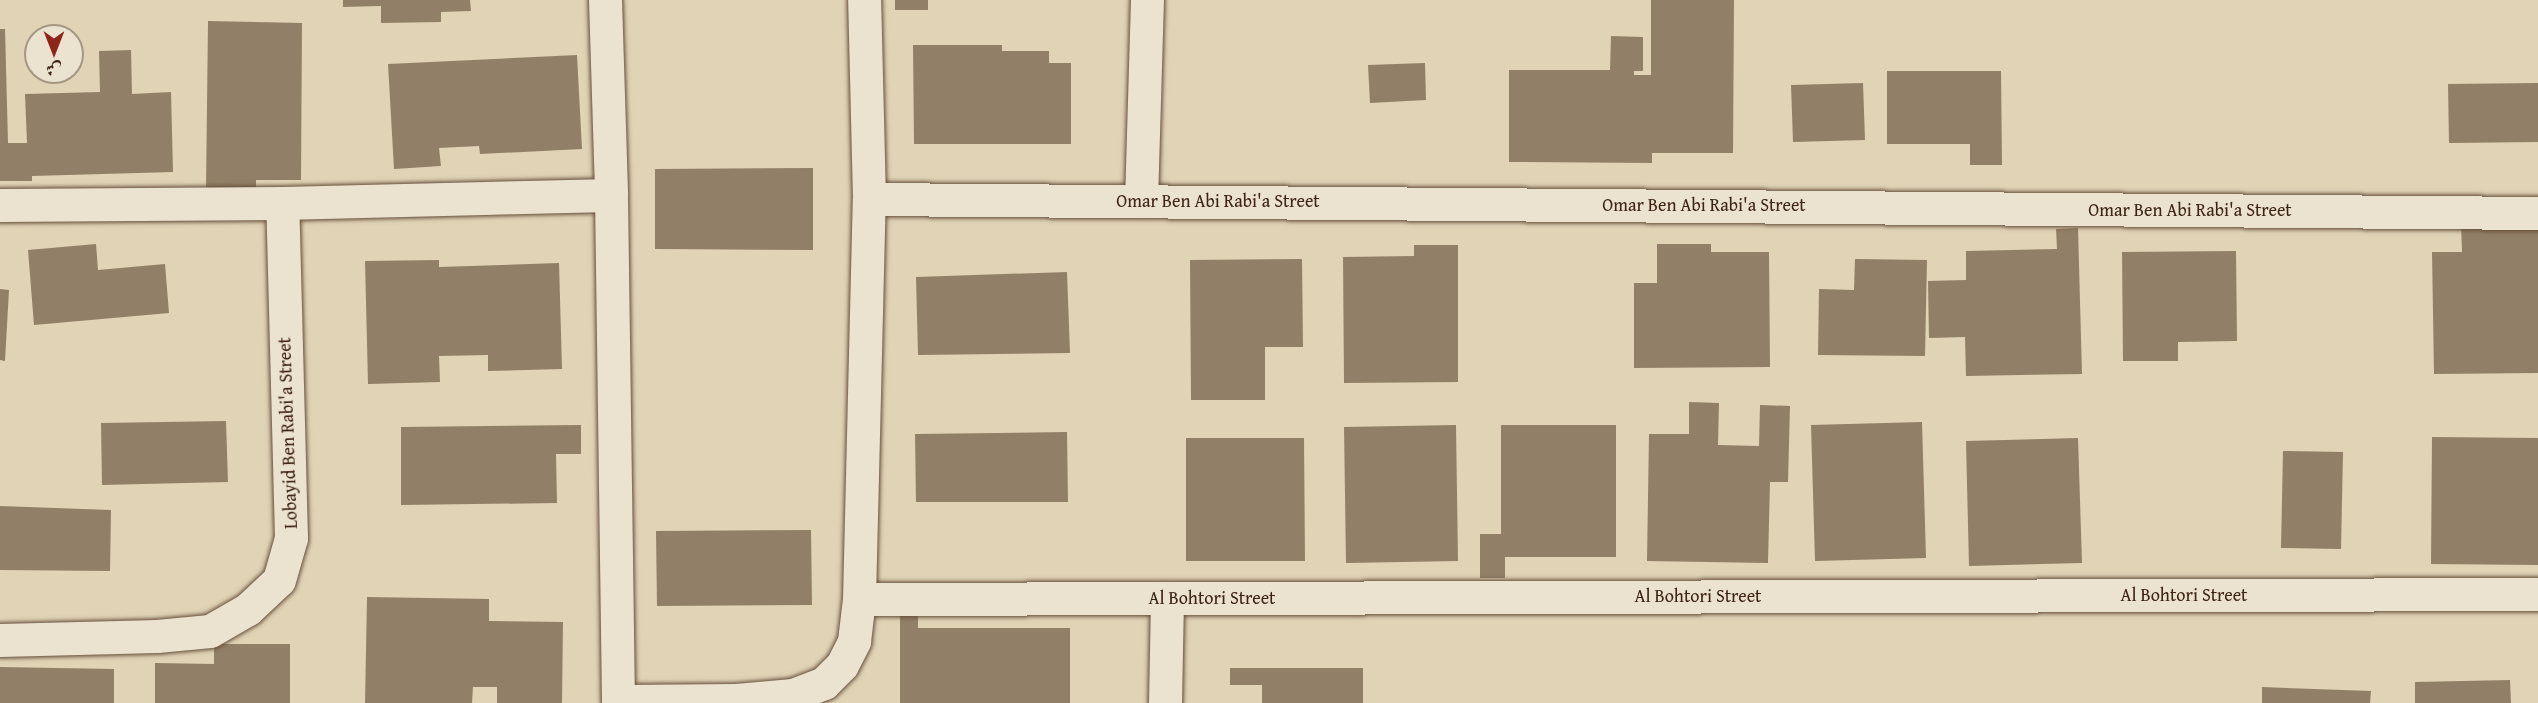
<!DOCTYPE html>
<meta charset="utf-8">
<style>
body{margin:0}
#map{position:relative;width:2538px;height:703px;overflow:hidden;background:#e0d3b6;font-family:"Gentium Book Plus",Amiri,serif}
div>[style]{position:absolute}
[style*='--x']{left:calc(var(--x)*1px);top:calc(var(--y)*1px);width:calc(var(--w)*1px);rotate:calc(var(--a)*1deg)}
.building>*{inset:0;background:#927f67}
.roads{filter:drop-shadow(0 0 2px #664f3b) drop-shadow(0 0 2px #664f3b)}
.minor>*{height:33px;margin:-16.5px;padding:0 16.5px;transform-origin:16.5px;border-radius:16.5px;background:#ebe2d0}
span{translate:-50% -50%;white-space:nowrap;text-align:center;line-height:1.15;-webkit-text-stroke:4.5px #ebe2d0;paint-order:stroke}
.street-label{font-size:18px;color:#3d2312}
.north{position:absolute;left:24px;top:24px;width:60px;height:60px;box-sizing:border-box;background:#ebe2d0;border:2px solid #a59684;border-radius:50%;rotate:180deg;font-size:16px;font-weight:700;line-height:24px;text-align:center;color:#3d2312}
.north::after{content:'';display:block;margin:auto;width:21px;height:27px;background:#8f2418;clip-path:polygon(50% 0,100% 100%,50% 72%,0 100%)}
</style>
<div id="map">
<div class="building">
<div style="clip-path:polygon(343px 0,470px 0,471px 11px,441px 12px,441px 22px,381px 23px,381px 6px,343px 7px)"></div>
<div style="clip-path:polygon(895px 0,928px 0,928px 10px,895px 10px)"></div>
<div style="clip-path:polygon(1651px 0,1734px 0,1733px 153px,1652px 153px,1652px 163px,1509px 162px,1509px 70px,1610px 70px,1611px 36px,1643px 37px,1643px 71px,1634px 71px,1634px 75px,1651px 75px)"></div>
<div style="clip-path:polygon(208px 21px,302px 23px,301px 180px,256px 180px,256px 189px,206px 189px)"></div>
<div style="clip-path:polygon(0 29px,5px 29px,8px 143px,27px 143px,25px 94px,100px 92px,99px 51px,131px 50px,132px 94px,171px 92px,173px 172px,32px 176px,32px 181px,0 181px)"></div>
<div style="clip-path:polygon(913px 45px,1002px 45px,1002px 51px,1049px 51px,1049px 63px,1071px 63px,1071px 144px,914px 144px)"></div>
<div style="clip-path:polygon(577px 55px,582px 149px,480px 154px,479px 146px,439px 148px,441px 166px,394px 169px,388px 64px)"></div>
<div style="clip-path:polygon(1425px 63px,1426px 100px,1370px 103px,1368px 65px)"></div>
<div style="clip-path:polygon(1887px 71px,2001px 71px,2002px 165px,1970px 165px,1970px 144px,1887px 144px)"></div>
<div style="clip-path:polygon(1863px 83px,1865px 140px,1793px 142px,1791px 85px)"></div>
<div style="clip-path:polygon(2538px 83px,2538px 142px,2449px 143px,2448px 84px)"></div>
<div style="clip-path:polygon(813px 168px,813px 250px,655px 249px,655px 169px)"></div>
<div style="clip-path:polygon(2538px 223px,2538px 373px,2434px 374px,2432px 252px,2462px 252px,2461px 224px)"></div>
<div style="clip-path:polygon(2078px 228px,2082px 374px,1966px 376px,1965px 337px,1929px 338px,1928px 281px,1966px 280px,1966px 251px,2057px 249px,2056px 229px)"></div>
<div style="clip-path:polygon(96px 244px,98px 270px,165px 264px,169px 313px,34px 325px,28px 250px)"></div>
<div style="clip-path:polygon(1657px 244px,1711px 244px,1711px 252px,1769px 252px,1770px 367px,1634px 368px,1634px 283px,1657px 283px)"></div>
<div style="clip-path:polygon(1414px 245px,1458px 245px,1458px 382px,1344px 383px,1343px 257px,1414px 256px)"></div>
<div style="clip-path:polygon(2236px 251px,2237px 341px,2178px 342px,2178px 361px,2123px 361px,2122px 252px)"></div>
<div style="clip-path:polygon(1302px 259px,1303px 347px,1265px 347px,1265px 400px,1191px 400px,1190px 260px)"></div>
<div style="clip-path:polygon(1855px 259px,1927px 260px,1925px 356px,1818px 355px,1819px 289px,1854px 290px)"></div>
<div style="clip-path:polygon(439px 260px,439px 267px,559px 263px,562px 369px,488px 371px,488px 355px,439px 356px,440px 382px,368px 384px,365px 261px)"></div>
<div style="clip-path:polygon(1067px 272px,1070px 353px,918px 355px,916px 277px)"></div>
<div style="clip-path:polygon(0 289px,9px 290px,5px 361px,0 360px)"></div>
<div style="clip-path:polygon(1689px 402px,1719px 403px,1718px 445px,1759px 446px,1760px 405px,1790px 406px,1788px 482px,1770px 482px,1768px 563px,1647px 561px,1649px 434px,1689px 434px)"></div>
<div style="clip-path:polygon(226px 421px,228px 482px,102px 485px,101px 423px)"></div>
<div style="clip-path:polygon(1922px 422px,1926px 558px,1815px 561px,1811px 425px)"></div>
<div style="clip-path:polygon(581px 425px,581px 454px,556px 454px,557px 503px,401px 505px,401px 427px)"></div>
<div style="clip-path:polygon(1456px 425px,1458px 561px,1346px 563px,1344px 427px)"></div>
<div style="clip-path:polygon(1501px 425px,1616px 425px,1616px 557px,1505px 557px,1505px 578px,1480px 578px,1480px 534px,1501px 534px)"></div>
<div style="clip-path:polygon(1067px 432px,1068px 502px,916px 502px,915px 434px)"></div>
<div style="clip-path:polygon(2432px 437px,2538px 438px,2538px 565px,2431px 564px)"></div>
<div style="clip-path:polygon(1186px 438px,1304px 438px,1305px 561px,1186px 561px)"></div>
<div style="clip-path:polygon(2078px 438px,2082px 563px,1969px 566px,1966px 441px)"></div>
<div style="clip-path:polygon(2283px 451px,2343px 452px,2341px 549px,2281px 548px)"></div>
<div style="clip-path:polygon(0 506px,111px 510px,110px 571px,0 570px)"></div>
<div style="clip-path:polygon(811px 530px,812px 605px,657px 606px,656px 531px)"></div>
<div style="clip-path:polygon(367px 597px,489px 599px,489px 621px,563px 622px,562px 703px,497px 703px,497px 687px,473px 687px,472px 703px,365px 703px)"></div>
<div style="clip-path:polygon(900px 614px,918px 614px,918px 628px,1070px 628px,1070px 703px,900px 703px)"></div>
<div style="clip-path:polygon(214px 644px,290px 644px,290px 703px,155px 703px,155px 663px,214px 664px)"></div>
<div style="clip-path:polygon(0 667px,114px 669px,114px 703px,0 703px)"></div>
<div style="clip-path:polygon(1230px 668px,1363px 668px,1363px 703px,1262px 703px,1262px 685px,1230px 685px)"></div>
<div style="clip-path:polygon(2510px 680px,2511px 703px,2415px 703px,2415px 682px)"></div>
<div style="clip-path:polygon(2262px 687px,2371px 691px,2370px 703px,2262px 703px)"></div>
</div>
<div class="roads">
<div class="minor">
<div style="--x:605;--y:0;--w:195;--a:88.2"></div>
<div style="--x:611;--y:195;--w:508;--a:89.21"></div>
<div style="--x:869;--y:199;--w:1669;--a:0.48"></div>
<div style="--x:1141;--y:201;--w:201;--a:-88.3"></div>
<div style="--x:0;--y:205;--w:282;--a:-0.4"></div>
<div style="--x:282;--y:203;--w:329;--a:-1.4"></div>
<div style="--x:859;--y:599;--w:1679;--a:-0.17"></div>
<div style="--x:0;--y:640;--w:157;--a:-1.5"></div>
<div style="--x:157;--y:636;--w:53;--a:-5.4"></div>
<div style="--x:210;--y:631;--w:44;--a:-30.1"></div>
<div style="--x:248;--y:609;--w:42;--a:-43.1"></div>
<div style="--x:279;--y:580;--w:44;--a:-74.1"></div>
<div style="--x:291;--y:538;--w:335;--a:-91.5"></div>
<div style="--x:618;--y:701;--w:118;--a:-0.5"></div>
<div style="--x:736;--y:700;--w:57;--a:-5"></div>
<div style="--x:793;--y:695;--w:33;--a:-21"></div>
<div style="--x:824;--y:683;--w:25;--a:-45"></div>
<div style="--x:842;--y:665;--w:27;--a:-63"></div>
<div style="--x:854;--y:641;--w:42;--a:-83.2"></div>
<div style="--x:859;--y:599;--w:400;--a:-88.6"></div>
<div style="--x:869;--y:199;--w:199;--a:-91.4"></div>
<div style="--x:1165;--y:703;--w:105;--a:-88.9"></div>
</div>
</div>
<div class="street-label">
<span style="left:1218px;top:201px">Omar Ben Abi Rabi'a Street</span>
<span style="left:1704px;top:205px">Omar Ben Abi Rabi'a Street</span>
<span style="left:2190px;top:210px">Omar Ben Abi Rabi'a Street</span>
<span style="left:288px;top:433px;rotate:-92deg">Lobayid Ben Rabi'a Street</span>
<span style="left:2184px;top:595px">Al Bohtori Street</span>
<span style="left:1698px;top:596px">Al Bohtori Street</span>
<span style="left:1212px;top:598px">Al Bohtori Street</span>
</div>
<div class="north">ش</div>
</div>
